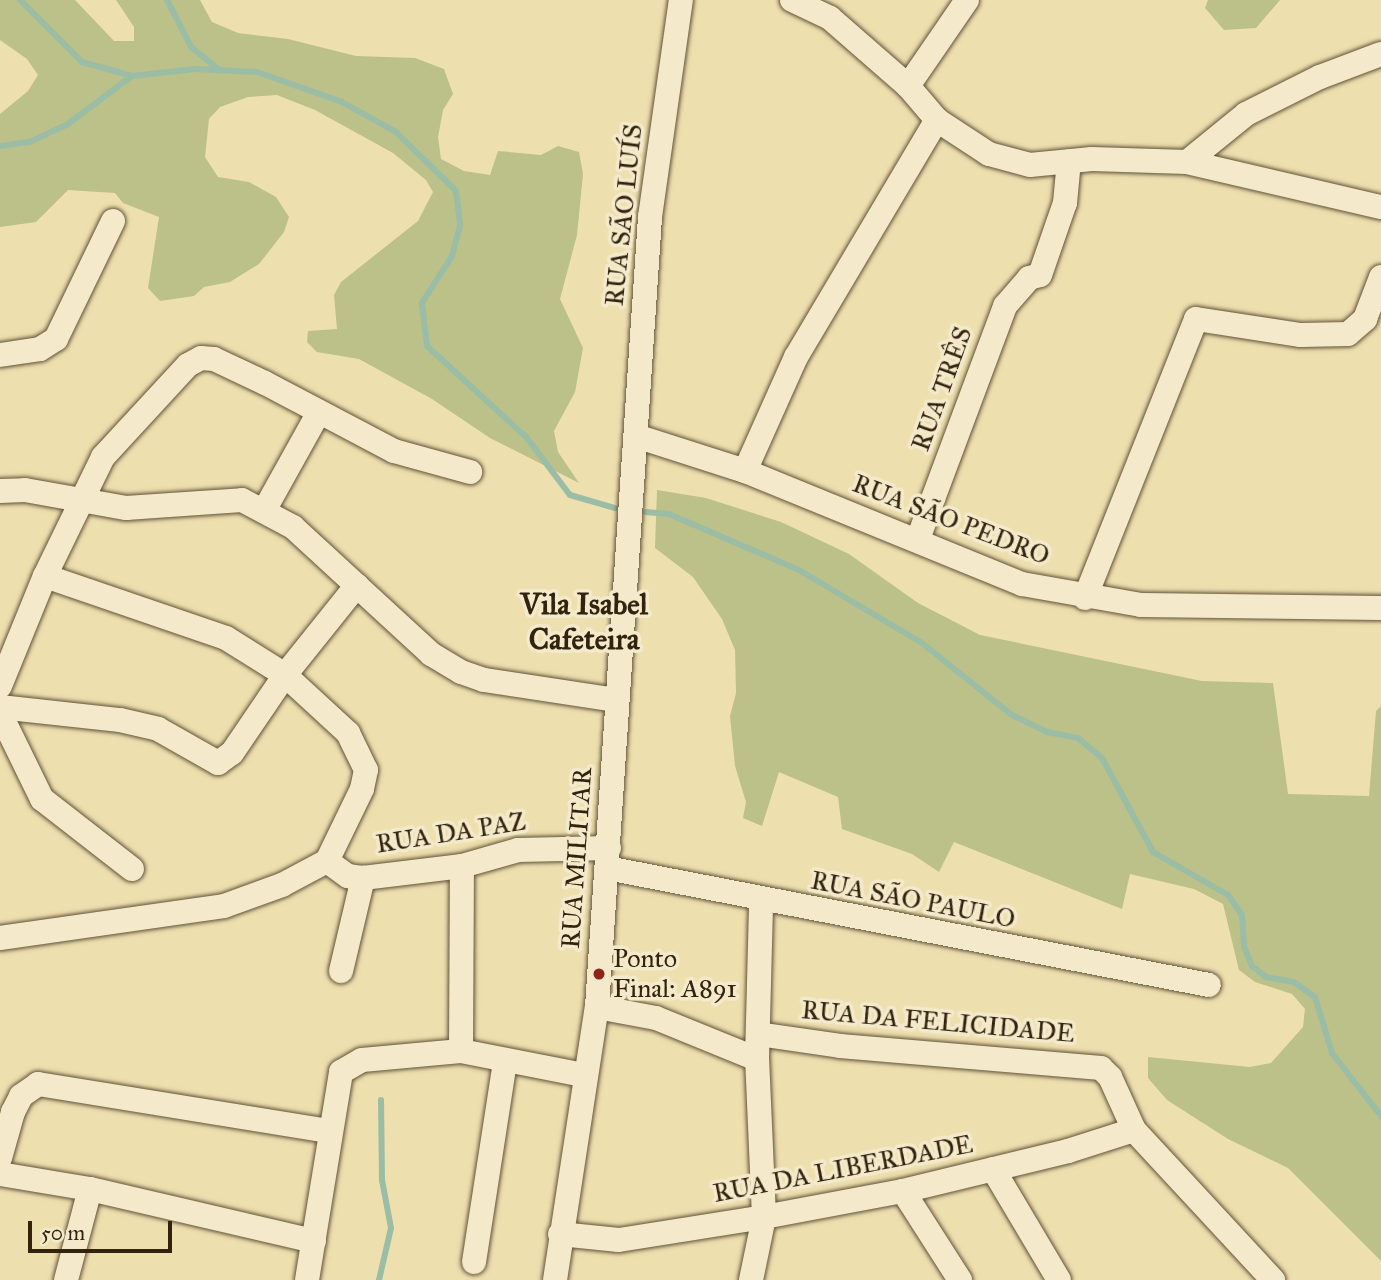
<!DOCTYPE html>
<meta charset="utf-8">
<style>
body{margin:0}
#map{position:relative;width:1381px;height:1280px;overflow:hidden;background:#eedfaf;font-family:"IM FELL Great Primer",serif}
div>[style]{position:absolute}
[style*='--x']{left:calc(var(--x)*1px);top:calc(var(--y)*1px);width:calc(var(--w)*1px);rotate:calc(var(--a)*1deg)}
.green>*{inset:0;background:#bbc188}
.stream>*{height:6px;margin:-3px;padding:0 3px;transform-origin:3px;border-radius:3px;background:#9bbda6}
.roads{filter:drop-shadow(0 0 2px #615237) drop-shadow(0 0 2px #615237)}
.minor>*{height:24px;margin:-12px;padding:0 12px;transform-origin:12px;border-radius:12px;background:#f4eacb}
.dots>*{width:19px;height:19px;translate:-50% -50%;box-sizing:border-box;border:4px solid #f4eacb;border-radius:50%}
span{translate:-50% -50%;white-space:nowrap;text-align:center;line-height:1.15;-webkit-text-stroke:7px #f4eacb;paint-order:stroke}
.street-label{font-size:26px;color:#32230f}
.poi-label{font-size:26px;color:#32230f}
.left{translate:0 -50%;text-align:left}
.quarter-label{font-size:30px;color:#32230f;font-weight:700}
.scale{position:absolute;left:28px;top:1221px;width:144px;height:32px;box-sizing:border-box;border:4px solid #32230f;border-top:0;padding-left:9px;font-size:21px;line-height:24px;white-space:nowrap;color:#32230f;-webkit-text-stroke:5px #f4eacb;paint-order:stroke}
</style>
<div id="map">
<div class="green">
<div style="clip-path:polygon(0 0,75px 0,114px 41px,134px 41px,134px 27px,116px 0,200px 0,212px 22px,238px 33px,288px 39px,356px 56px,415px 58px,444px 69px,453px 94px,443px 110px,438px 137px,441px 159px,464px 171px,490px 175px,498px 151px,541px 155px,558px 146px,579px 152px,583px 174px,577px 235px,560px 299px,583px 348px,575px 392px,554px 431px,558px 452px,579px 483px,490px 438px,432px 399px,359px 359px,317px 352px,307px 342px,308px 331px,337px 329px,334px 295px,341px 282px,418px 221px,433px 192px,426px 180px,393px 153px,315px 110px,277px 95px,248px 97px,220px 107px,209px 119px,205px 157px,218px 177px,249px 182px,276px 197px,289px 217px,284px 232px,259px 264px,230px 282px,204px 287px,194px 296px,160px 301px,148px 288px,159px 217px,123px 203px,115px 193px,68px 190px,36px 222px,0 227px,0 114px,28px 91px,38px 75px,27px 59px,0 40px)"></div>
<div style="clip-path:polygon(1208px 0,1280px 0,1256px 28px,1224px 30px,1205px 8px)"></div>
<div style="clip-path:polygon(657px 490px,706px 498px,781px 522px,849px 554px,918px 603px,980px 635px,1202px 681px,1273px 683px,1288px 794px,1369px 796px,1376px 711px,1381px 706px,1381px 1261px,1288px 1168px,1228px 1139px,1167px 1100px,1148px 1078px,1148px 1057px,1250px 1067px,1271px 1063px,1303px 1027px,1305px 1009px,1292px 994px,1255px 982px,1239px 970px,1223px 904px,1194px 889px,1130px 874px,1122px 909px,954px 842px,939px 872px,912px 854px,842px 829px,838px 797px,779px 772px,762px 826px,743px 818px,746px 802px,735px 766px,730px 716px,736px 693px,735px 650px,722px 619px,693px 577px,655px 548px)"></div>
</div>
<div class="stream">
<div style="--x:20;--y:0;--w:88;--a:45"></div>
<div style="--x:82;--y:62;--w:52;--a:15.6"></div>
<div style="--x:132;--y:76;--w:63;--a:-6.3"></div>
<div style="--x:195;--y:69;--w:62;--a:2.8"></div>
<div style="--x:257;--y:72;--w:90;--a:19.4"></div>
<div style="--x:342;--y:102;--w:62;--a:29.1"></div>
<div style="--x:396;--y:132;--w:84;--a:44.5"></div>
<div style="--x:456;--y:191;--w:35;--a:83"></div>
<div style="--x:460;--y:226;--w:31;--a:105"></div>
<div style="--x:452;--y:256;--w:56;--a:122.6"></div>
<div style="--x:422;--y:303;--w:43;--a:83.4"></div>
<div style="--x:427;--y:346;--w:136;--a:42.6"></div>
<div style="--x:527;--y:438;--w:71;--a:53"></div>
<div style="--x:570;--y:495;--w:47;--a:16.1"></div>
<div style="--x:167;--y:0;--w:53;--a:62.9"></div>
<div style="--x:191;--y:47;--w:36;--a:39"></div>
<div style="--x:0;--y:146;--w:30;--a:-8"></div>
<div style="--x:30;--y:142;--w:42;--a:-25.3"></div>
<div style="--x:68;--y:124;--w:80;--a:-36.9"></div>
<div style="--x:646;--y:512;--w:23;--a:5"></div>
<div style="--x:669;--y:514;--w:142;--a:23.3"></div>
<div style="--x:799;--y:570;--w:143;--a:30.7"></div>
<div style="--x:922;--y:643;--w:115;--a:38.7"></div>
<div style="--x:1012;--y:715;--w:39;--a:26"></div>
<div style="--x:1047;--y:732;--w:32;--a:11"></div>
<div style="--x:1078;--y:738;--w:31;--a:40"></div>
<div style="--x:1102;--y:758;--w:107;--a:61.5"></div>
<div style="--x:1153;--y:852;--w:86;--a:29.8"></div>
<div style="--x:1228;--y:895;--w:24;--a:55"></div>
<div style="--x:1242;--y:915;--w:32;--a:86"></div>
<div style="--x:1244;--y:947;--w:21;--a:67"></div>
<div style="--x:1252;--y:966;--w:18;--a:38"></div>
<div style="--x:1266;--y:977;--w:28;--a:10"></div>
<div style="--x:1294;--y:982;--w:26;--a:36"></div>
<div style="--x:1315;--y:997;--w:59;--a:73.1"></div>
<div style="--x:1332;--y:1053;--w:80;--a:52.1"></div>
<div style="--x:379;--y:1280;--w:53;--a:-77"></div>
<div style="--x:391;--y:1228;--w:49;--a:-100.6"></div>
<div style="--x:382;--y:1180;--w:80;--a:-90.7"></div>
</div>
<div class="roads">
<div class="minor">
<div style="--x:792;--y:0;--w:42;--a:25.3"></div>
<div style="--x:830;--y:18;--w:103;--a:41.1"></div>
<div style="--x:908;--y:86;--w:45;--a:49.5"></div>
<div style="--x:937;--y:120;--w:62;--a:33.2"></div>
<div style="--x:989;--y:154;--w:42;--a:15"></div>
<div style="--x:1030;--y:165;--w:62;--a:-5.5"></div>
<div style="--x:1092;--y:159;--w:95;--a:1.8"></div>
<div style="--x:1187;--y:162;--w:199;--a:13.1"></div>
<div style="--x:908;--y:86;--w:104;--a:-55.5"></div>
<div style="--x:1187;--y:162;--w:76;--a:-39.1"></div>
<div style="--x:1246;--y:114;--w:83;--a:-26.6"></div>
<div style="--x:1320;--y:77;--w:65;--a:-20.7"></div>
<div style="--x:0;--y:355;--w:40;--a:-8.5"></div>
<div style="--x:40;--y:349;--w:19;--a:-32"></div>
<div style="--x:56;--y:339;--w:131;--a:-64.2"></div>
<div style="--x:636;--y:436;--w:114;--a:17.8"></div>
<div style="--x:745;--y:471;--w:299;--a:22.2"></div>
<div style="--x:1022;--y:584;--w:121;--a:10"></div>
<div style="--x:1141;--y:605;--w:240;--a:0.7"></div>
<div style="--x:745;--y:471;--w:125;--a:-65.9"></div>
<div style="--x:796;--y:357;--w:276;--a:-59.3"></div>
<div style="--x:0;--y:491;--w:25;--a:-2"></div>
<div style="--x:25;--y:490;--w:103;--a:10.1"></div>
<div style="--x:126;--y:508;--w:116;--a:-3.9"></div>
<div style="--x:242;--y:500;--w:58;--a:27.9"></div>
<div style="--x:293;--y:527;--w:188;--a:42.6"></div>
<div style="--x:431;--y:654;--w:35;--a:31"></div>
<div style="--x:461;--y:672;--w:24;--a:19"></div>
<div style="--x:484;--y:680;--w:134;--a:8.6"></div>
<div style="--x:265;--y:509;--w:111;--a:-60.9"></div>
<div style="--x:918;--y:539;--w:249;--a:-69.5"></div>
<div style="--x:1005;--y:306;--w:37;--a:-49"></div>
<div style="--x:1029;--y:278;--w:11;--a:-15"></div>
<div style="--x:1040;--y:275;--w:76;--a:-70.9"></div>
<div style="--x:1065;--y:203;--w:42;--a:-84.6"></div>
<div style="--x:45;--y:576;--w:191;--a:18.9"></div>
<div style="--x:226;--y:638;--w:70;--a:32.1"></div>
<div style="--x:285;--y:675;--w:86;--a:42.6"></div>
<div style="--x:348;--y:733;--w:41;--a:64.1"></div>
<div style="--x:366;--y:770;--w:19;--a:102"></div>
<div style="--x:362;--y:789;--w:80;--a:115.9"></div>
<div style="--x:1085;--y:598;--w:300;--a:-68.3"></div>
<div style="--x:1196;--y:319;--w:106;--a:8.7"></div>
<div style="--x:1301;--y:335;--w:47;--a:-1.2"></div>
<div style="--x:1348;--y:334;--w:23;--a:-41"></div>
<div style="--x:1365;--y:319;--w:45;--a:-69.1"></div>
<div style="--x:0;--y:686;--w:119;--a:-67.8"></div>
<div style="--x:45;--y:576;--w:132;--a:-64"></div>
<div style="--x:103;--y:457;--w:125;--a:-47.3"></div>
<div style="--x:188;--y:365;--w:15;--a:-28"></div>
<div style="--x:201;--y:358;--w:13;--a:4"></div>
<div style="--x:214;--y:359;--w:56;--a:25.2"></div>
<div style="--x:265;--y:383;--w:146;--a:27.8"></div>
<div style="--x:394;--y:451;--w:79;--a:15.4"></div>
<div style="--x:0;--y:707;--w:121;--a:6.2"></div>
<div style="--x:120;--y:720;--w:39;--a:13"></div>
<div style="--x:158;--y:729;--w:69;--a:29.5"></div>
<div style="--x:218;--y:763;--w:17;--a:-36"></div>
<div style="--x:232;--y:753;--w:94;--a:-55.8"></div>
<div style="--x:285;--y:675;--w:115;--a:-51.3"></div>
<div style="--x:0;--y:713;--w:96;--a:64"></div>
<div style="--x:42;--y:799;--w:114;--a:37.9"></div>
<div style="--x:607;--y:868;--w:613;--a:11"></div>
<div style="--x:0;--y:938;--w:226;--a:-8.1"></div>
<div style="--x:224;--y:906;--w:62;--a:-19.9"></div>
<div style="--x:282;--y:885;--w:51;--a:-28.1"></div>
<div style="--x:327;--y:861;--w:26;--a:36"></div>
<div style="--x:348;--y:876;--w:15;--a:8"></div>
<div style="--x:363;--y:878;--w:100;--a:-6.9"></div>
<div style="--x:462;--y:866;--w:58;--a:-15.9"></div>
<div style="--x:518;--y:850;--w:91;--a:-1.3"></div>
<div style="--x:341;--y:971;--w:96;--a:-76.7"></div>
<div style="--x:597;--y:1007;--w:60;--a:10.6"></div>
<div style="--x:656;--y:1018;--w:109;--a:22.1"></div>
<div style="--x:758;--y:1034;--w:83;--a:8.3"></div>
<div style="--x:840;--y:1046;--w:262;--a:4.8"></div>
<div style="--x:1101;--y:1068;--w:13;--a:45"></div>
<div style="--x:1110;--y:1077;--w:58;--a:65.6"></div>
<div style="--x:1134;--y:1130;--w:205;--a:47.2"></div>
<div style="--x:461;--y:1051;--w:185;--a:-89.7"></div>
<div style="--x:0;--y:1158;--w:48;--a:-74.2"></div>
<div style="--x:13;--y:1112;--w:18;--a:-63"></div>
<div style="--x:21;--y:1096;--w:21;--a:-35"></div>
<div style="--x:38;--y:1084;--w:295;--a:9.2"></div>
<div style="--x:993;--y:1169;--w:129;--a:59.3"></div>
<div style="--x:0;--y:1174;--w:91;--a:9.5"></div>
<div style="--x:90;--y:1189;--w:230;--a:13.1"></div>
<div style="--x:903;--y:1191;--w:106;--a:57.4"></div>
<div style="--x:560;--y:1234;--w:59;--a:5.8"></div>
<div style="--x:619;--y:1240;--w:147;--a:-9"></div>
<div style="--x:764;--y:1217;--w:141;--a:-10.6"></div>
<div style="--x:903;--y:1191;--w:170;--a:-13.6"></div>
<div style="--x:1068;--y:1151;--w:69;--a:-17.7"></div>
<div style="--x:474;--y:1262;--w:203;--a:-81.2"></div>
<div style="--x:66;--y:1280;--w:94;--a:-75.2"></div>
<div style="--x:307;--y:1280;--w:211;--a:-80.7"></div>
<div style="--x:341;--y:1072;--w:24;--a:-30"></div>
<div style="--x:362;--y:1060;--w:99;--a:-5.2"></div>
<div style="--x:461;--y:1051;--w:124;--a:11.1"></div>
<div style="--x:555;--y:1280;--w:276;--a:-81.3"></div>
<div style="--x:597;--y:1007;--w:792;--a:-86.16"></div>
<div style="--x:650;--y:217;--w:219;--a:-81.9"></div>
<div style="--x:751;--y:1280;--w:64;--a:-78.3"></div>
<div style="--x:764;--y:1217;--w:158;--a:-92.5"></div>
<div style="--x:757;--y:1059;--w:158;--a:-88.5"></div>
</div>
</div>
<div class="dots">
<div style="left:599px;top:974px;background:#8f2418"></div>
</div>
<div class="street-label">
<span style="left:624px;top:215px;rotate:-84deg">RUA SÃO LUÍS</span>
<span style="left:942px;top:389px;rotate:-70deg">RUA TRÊS</span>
<span style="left:951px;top:520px;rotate:21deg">RUA SÃO PEDRO</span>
<span style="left:451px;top:833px;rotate:-9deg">RUA DA PAZ</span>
<span style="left:577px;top:858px;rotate:-86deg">RUA MILITAR</span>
<span style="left:913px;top:900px;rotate:11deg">RUA SÃO PAULO</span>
<span style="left:938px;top:1022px;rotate:5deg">RUA DA FELICIDADE</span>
<span style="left:843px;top:1169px;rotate:-11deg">RUA DA LIBERDADE</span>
</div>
<div class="poi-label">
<span class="left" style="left:613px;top:974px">Ponto<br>Final: A891</span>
</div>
<div class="quarter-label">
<span style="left:584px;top:621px">Vila Isabel<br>Cafeteira</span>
</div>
<div class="scale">50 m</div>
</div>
